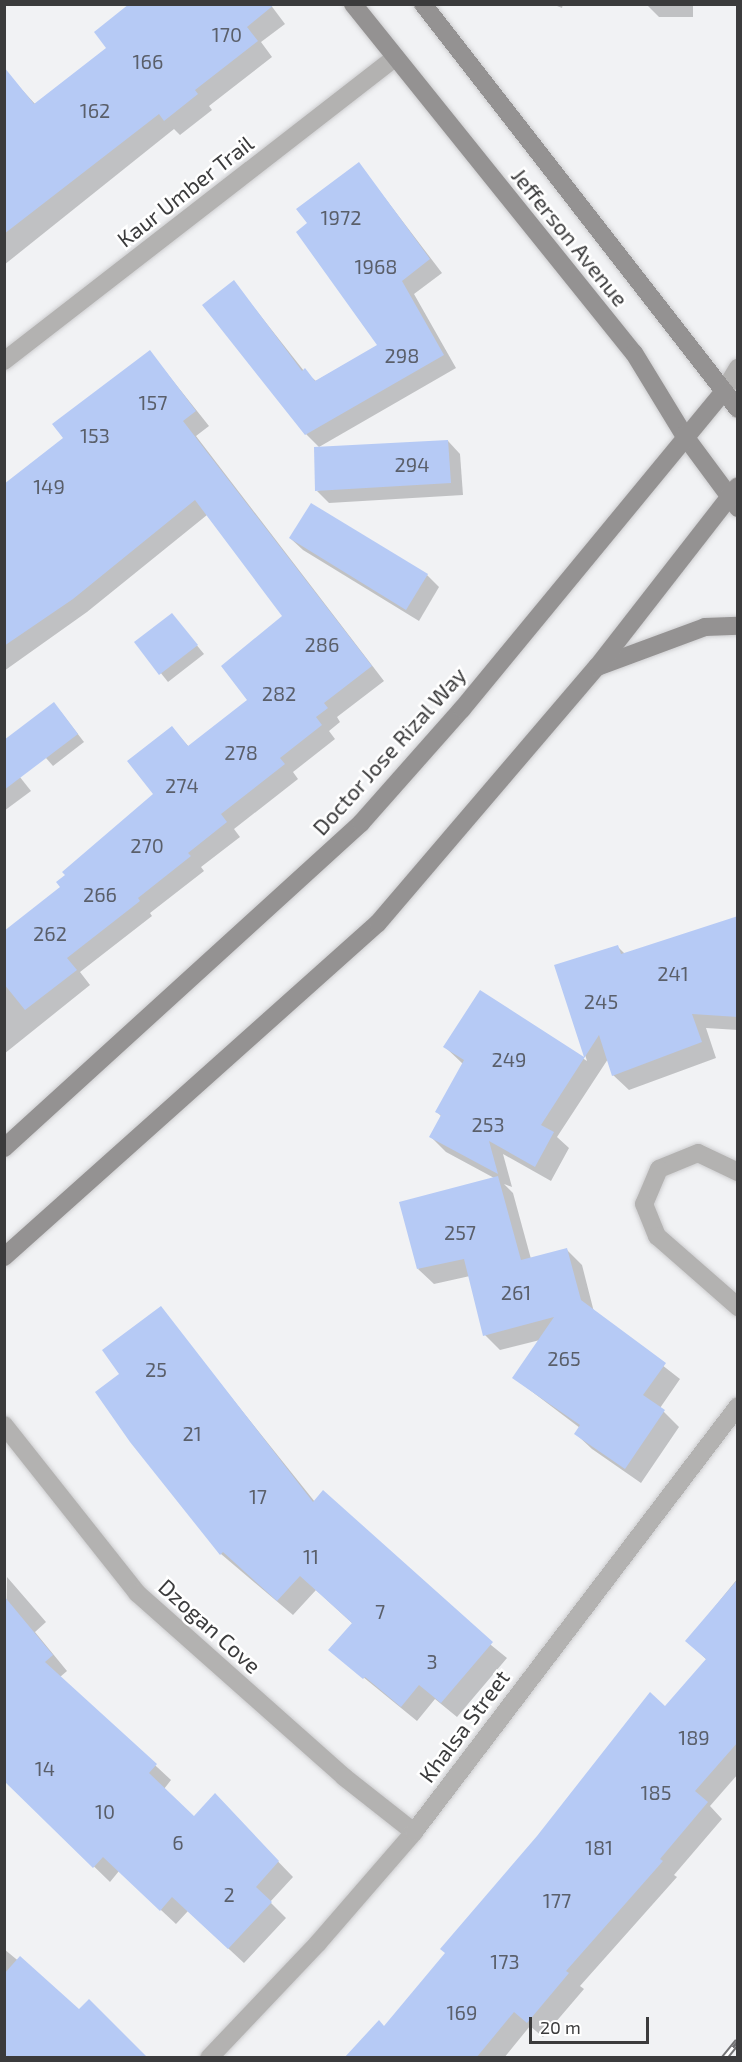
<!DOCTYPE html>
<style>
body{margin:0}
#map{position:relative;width:742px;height:2062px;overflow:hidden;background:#f1f2f4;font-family:"Exo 2",sans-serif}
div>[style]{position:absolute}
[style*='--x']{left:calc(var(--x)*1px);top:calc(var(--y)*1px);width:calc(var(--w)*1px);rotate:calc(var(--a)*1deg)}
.shadow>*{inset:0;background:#0003}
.building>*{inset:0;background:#b6caf5}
.roads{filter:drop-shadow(0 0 2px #cdcdcf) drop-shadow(0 0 2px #cdcdcf)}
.street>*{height:18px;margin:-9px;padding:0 9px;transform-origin:9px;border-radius:9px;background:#b3b2b1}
.secondary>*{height:18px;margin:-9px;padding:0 9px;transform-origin:9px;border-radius:9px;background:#949292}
.rail>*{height:7px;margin-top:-3.5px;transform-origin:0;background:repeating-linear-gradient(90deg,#fff 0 14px,#737375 0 28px);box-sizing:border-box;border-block:2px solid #737375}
span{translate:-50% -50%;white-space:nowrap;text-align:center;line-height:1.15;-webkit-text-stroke:5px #fff;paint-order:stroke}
.number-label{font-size:20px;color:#5a5f6a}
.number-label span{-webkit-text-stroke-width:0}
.street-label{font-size:22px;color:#3b3b3c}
.frame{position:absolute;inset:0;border:6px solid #3b3b3c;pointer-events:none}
.scale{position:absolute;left:529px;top:2017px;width:120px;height:27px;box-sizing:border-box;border:3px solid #3b3b3c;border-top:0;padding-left:8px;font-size:18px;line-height:21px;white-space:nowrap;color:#3b3b3c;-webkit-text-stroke:4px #fff;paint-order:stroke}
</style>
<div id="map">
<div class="shadow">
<div style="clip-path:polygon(270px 4px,285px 24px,261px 42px,272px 57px,209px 106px,212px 110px,180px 135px,174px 129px,4px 265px,4px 88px,14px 81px,36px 105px)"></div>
<div style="clip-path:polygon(552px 4px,563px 4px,562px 8px)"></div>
<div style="clip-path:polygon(646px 4px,693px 4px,693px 17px,659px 17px)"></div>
<div style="clip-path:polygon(359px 164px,442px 273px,414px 294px,456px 368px,319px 447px,306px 434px,234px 282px,304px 371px,316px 381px,379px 345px,309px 224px)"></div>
<div style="clip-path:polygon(150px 352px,209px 426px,196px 436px,384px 681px,337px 717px,340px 722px,329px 731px,335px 739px,293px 772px,298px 779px,234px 829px,240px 837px,201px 867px,204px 871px,150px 913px,152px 916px,80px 972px,90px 985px,4px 1054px,4px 935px,62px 887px,155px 794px,172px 728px,189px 747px,249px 700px,284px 616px,207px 515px,87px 612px,4px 671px,4px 486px,65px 439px)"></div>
<div style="clip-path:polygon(448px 441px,460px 454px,463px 495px,329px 503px,317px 491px)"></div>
<div style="clip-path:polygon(290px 538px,427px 575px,439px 587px,419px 621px,303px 550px)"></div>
<div style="clip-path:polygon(172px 615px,204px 654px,168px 682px,136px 642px)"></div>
<div style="clip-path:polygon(61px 712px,84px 742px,53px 766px,46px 758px)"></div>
<div style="clip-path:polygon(4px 757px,31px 791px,4px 811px)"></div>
<div style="clip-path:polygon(738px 918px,738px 1030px,706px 1028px,716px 1058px,629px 1090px,613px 1075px,608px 1059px,557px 1137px,569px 1148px,551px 1181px,503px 1154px,512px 1187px,504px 1184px,513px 1193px,531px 1259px,567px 1250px,582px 1265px,594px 1312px,680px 1379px,660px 1408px,679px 1427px,641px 1483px,592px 1449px,576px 1434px,580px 1428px,514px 1378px,540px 1340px,500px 1350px,485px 1335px,470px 1276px,434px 1284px,418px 1269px,496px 1179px,446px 1152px,431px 1137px,442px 1117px,437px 1112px,463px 1064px,445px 1047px,480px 992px,587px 1061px,556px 966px,617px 946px,625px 954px)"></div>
<div style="clip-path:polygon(160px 1308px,315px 1502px,507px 1658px,457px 1717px,435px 1699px,417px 1721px,330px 1650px,353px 1624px,316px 1590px,293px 1615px,221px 1554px,121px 1374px)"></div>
<div style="clip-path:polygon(7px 1577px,46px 1622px,35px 1632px,67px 1671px,60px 1677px,171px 1780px,164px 1789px,194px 1818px,215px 1796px,293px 1877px,270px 1902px,286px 1918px,244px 1963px,188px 1911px,176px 1924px,119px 1871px,110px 1882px,4px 1779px)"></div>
<div style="clip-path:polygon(738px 1578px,738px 1774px,710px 1806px,722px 1819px,674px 1875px,677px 1877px,580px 1986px,584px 1989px,543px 2037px,530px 2026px,504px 2058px,347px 2058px,385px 2028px,707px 1660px,687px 1641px)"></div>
<div style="clip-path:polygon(4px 1949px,79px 2011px,146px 2058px,4px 2058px)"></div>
</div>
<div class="building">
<div style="clip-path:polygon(129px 4px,275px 4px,247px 27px,258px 41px,195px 90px,198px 94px,164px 121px,159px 114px,4px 234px,4px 67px,34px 104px,106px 48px,94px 32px)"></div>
<div style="clip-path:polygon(359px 162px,430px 259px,402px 281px,444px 355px,305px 435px,202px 305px,234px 280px,302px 371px,305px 368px,315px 381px,377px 345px,296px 232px,307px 223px,296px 209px)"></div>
<div style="clip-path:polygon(150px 350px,196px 411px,183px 421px,372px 666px,324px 703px,328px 708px,316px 717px,322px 725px,280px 758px,285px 764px,221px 814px,227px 822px,188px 853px,191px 856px,138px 898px,140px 901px,67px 958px,77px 970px,25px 1010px,4px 984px,4px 931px,60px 887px,56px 882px,65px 875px,62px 872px,153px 794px,127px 761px,172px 726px,188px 746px,247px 700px,221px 666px,282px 616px,195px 500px,73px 599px,4px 646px,4px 484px,63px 438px,52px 424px)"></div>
<div style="clip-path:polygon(448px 440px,451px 483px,315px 491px,314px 447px)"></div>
<div style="clip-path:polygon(311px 503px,428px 574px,406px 610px,289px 538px)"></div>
<div style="clip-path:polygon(172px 613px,198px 645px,159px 675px,134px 642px)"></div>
<div style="clip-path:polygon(54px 702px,78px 734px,4px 790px,4px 740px)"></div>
<div style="clip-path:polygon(738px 916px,738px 1017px,692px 1014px,702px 1042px,612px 1076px,599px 1035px,541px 1125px,554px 1132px,535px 1167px,489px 1141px,498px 1174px,429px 1137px,441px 1115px,435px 1112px,464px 1060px,443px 1047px,480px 990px,584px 1057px,554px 965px,618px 945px,621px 954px)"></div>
<div style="clip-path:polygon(498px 1176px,521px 1260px,567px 1248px,581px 1300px,666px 1363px,643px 1395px,665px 1410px,625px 1469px,574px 1434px,580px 1425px,512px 1378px,554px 1317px,483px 1336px,464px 1259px,417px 1269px,399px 1202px)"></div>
<div style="clip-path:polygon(161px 1306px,313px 1502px,323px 1490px,493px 1642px,441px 1703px,419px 1685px,401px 1707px,365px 1677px,363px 1679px,328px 1650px,352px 1623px,300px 1576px,277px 1601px,223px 1552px,220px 1555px,130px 1442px,95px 1392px,119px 1374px,102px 1350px)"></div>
<div style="clip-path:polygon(738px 1579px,738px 1742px,695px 1791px,708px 1802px,660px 1859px,663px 1861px,566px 1971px,569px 1973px,527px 2023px,514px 2012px,476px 2058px,344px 2058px,379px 2020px,384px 2026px,445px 1953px,440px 1949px,537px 1836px,650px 1692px,665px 1706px,706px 1659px,685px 1641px)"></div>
<div style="clip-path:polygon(4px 1596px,53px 1655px,45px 1662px,157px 1764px,149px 1773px,194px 1816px,215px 1793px,279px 1861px,256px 1887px,272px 1902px,228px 1949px,172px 1897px,160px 1911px,103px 1857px,93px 1868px,4px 1781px)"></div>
<div style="clip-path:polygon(20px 1956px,79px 2009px,89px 1999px,148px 2058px,4px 2058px,4px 1974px)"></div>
</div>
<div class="roads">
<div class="street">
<div style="--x:4;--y:361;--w:494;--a:-37.8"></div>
<div style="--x:724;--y:391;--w:27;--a:-59"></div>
<div style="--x:738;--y:1172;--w:44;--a:-154.6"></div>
<div style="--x:698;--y:1153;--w:42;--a:157.7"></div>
<div style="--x:659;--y:1169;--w:38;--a:113"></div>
<div style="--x:644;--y:1204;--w:35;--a:68"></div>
<div style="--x:657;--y:1236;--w:108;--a:41.2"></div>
<div style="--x:4;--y:1425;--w:214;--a:51.6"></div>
<div style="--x:137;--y:1593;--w:277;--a:41.6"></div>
<div style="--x:344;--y:1777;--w:89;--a:38.2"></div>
<div style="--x:209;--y:2058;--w:158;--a:-46.5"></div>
<div style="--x:318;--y:1943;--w:147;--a:-49.1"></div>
<div style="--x:414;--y:1832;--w:535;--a:-52.74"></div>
</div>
<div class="secondary">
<div style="--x:353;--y:4;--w:448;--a:51.2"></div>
<div style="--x:634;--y:353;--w:96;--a:58.6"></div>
<div style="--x:684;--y:435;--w:91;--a:53.5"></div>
<div style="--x:423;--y:4;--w:513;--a:52.13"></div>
<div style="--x:597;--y:667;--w:115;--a:-20.3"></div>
<div style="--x:705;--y:627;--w:33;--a:-2"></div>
<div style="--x:4;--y:1148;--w:483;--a:-42.3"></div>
<div style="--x:361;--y:823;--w:152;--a:-48.5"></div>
<div style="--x:462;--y:709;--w:412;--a:-50.5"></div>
<div style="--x:4;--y:1257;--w:501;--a:-41.77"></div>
<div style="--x:378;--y:923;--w:337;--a:-49.5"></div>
<div style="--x:597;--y:667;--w:229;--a:-52.1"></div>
</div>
</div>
<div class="rail">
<div style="--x:724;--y:2058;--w:22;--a:-51"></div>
</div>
<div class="number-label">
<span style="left:227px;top:34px">170</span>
<span style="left:148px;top:61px">166</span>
<span style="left:95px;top:110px">162</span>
<span style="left:341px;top:217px">1972</span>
<span style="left:376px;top:266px">1968</span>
<span style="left:402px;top:355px">298</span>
<span style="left:153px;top:402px">157</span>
<span style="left:95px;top:435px">153</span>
<span style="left:412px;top:464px">294</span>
<span style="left:49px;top:486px">149</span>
<span style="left:322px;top:644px">286</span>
<span style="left:279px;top:693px">282</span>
<span style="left:241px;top:752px">278</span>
<span style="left:182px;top:785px">274</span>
<span style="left:147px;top:845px">270</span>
<span style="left:100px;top:894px">266</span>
<span style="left:50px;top:933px">262</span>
<span style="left:673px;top:973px">241</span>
<span style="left:601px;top:1001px">245</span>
<span style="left:509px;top:1059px">249</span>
<span style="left:488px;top:1124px">253</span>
<span style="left:460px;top:1232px">257</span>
<span style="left:516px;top:1292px">261</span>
<span style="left:564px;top:1358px">265</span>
<span style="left:156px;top:1369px">25</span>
<span style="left:192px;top:1433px">21</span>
<span style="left:258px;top:1496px">17</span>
<span style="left:311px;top:1556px">11</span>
<span style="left:380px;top:1611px">7</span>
<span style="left:432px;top:1661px">3</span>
<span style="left:694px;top:1737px">189</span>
<span style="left:45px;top:1768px">14</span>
<span style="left:656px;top:1792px">185</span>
<span style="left:105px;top:1811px">10</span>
<span style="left:178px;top:1842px">6</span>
<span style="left:599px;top:1847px">181</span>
<span style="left:229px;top:1894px">2</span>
<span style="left:557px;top:1900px">177</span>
<span style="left:505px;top:1961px">173</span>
<span style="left:462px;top:2012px">169</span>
</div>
<div class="street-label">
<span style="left:185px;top:191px;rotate:-38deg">Kaur Umber Trail</span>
<span style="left:570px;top:237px;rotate:51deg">Jefferson Avenue</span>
<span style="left:389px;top:751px;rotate:-48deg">Doctor Jose Rizal Way</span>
<span style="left:210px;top:1626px;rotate:42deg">Dzogan Cove</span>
<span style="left:464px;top:1726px;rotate:-53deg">Khalsa Street</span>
</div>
<div class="frame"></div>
<div class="scale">20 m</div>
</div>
